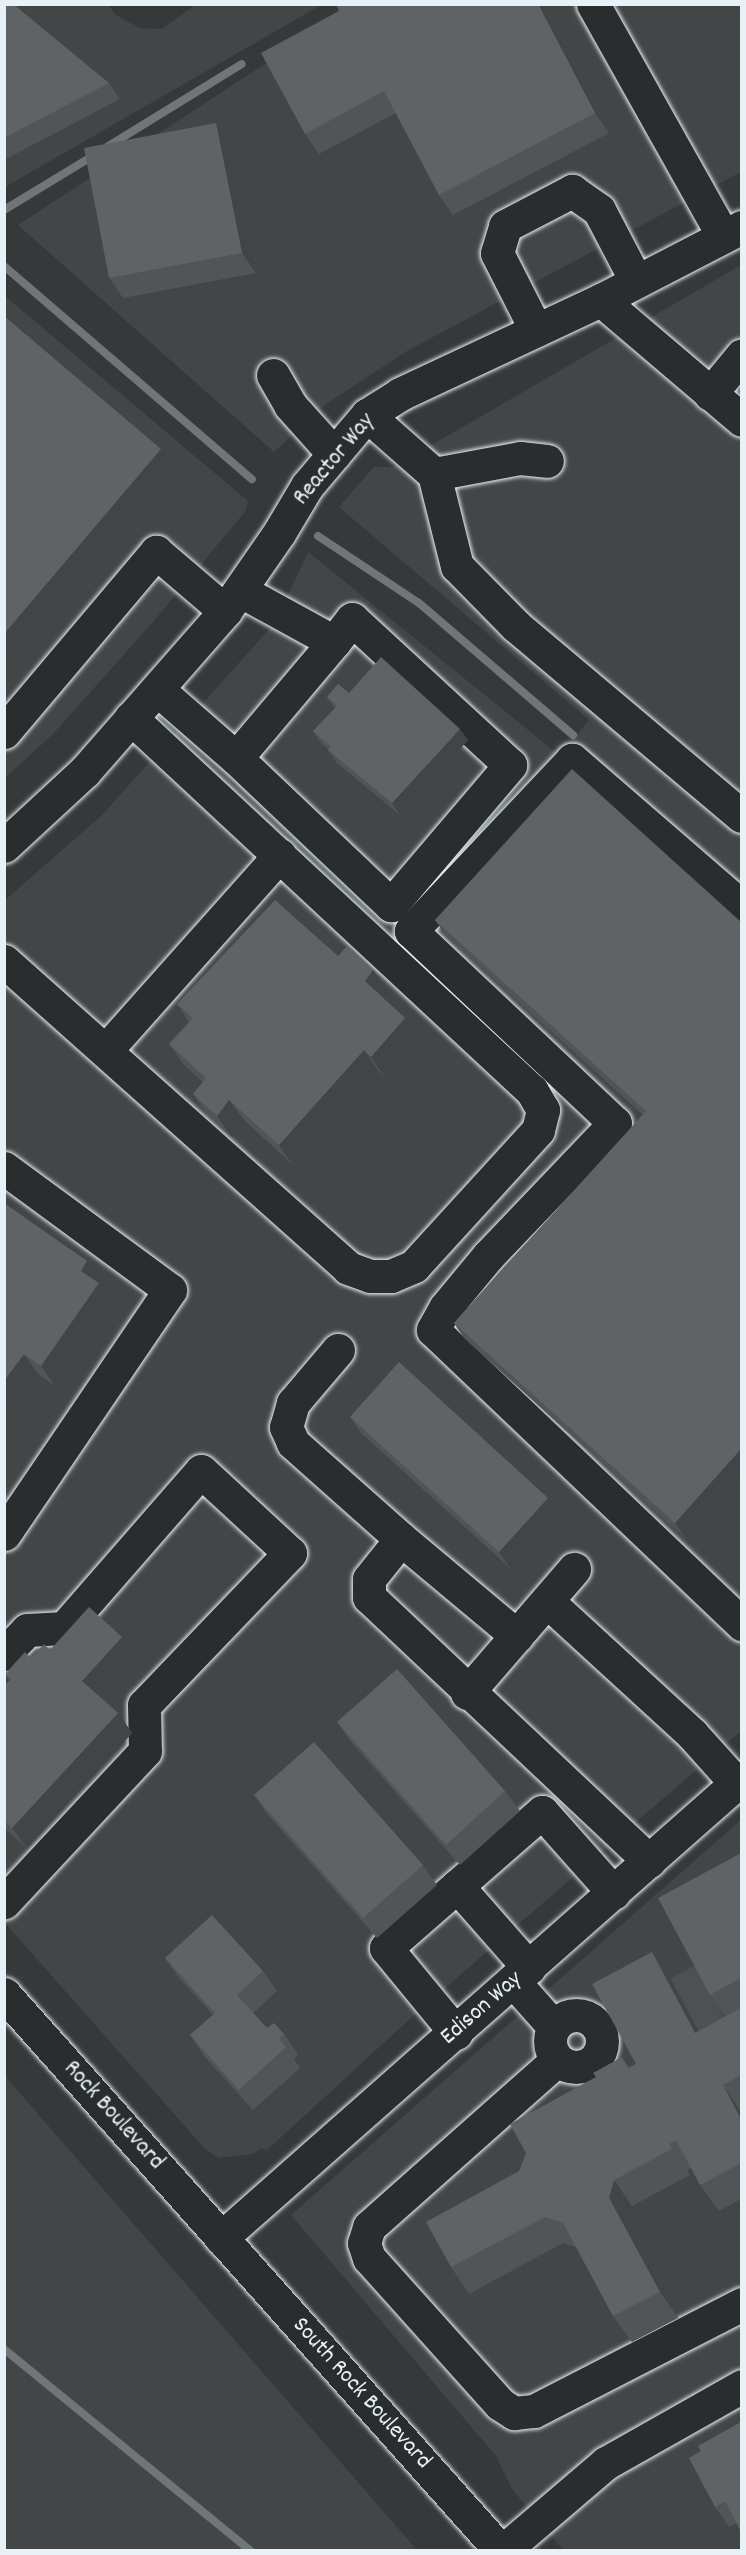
<!DOCTYPE html>
<style>
body{margin:0}
#map{position:relative;width:746px;height:2555px;overflow:hidden;background:#35393a;font-family:Dekko,sans-serif}
div>[style]{position:absolute}
[style*='--x']{left:calc(var(--x)*1px);top:calc(var(--y)*1px);width:calc(var(--w)*1px);rotate:calc(var(--a)*1deg)}
.built>*{inset:0;background:#424647}
.green>*{inset:0;background:#4d5152}
.stream>*{height:8px;margin:-4px;padding:0 4px;transform-origin:4px;border-radius:4px;background:#707579}
.roads{filter:drop-shadow(0 0 2px #e8f1f8) drop-shadow(0 0 2px #e8f1f8)}
.minor>*{height:33px;margin:-16.5px;padding:0 16.5px;transform-origin:16.5px;border-radius:16.5px;background:#2a2d2e}
.minor>.ring{margin:-16.5px;padding:0;box-sizing:content-box;background:none;border:33px solid #2a2d2e;border-radius:50%}
.major>*{height:33px;margin:-16.5px;padding:0 16.5px;transform-origin:16.5px;border-radius:16.5px;background:#2a2d2e}
.wall>*{inset:0;background:#525557}
.shaded-wall>*{inset:0;background:#424547}
.building>*{inset:0;background:#5f6365}
span{translate:-50% -50%;white-space:nowrap;text-align:center;line-height:1.15;-webkit-text-stroke:6px #2a2d2e;paint-order:stroke}
.street-label{font-size:24px;color:#e8f1f8}
.frame{position:absolute;inset:0;border:6px solid #e8f1f8;pointer-events:none}
</style>
<div id="map">
<div class="built">
<div style="clip-path:polygon(5px 5px,108px 5px,116px 15px,140px 28px,162px 29px,195px 5px,321px 5px,5px 187px)"></div>
<div style="clip-path:polygon(369px 5px,741px 5px,741px 172px,407px 351px,325px 405px,274px 452px,18px 225px,257px 69px)"></div>
<div style="clip-path:polygon(741px 265px,741px 1731px,412px 2017px,266px 2151px,262px 2148px,253px 2154px,219px 2158px,206px 2150px,5px 1923px,4px 901px,102px 815px,275px 623px,308px 552px,559px 755px,589px 720px,339px 507px,374px 467px,394px 467px)"></div>
<div style="clip-path:polygon(5px 296px,248px 501px,245px 512px,152px 623px,53px 734px,5px 778px)"></div>
<div style="clip-path:polygon(741px 1820px,741px 2550px,563px 2550px,512px 2489px,496px 2456px,291px 2215px)"></div>
<div style="clip-path:polygon(5px 2076px,417px 2550px,5px 2550px)"></div>
</div>
<div class="green">
<div style="clip-path:polygon(696px 1965px,726px 2021px,705px 2045px,670px 1979px)"></div>
</div>
<div class="stream">
<div style="--x:107;--y:147;--w:158;--a:-31.6"></div>
<div style="--x:4;--y:210;--w:108;--a:-31.3"></div>
<div style="--x:4;--y:266;--w:327;--a:40.7"></div>
<div style="--x:318;--y:536;--w:121;--a:33.6"></div>
<div style="--x:419;--y:603;--w:203;--a:40.6"></div>
<div style="--x:4;--y:2349;--w:318;--a:39.3"></div>
</div>
<div class="roads">
<div class="minor">
<div style="--x:593;--y:4;--w:266;--a:60.7"></div>
<div style="--x:601;--y:300;--w:185;--a:40.4"></div>
<div style="--x:536;--y:330;--w:86;--a:-116.9"></div>
<div style="--x:497;--y:253;--w:28;--a:-73"></div>
<div style="--x:505;--y:226;--w:76;--a:-27.6"></div>
<div style="--x:572;--y:191;--w:33;--a:35"></div>
<div style="--x:599;--y:210;--w:78;--a:62.4"></div>
<div style="--x:273;--y:375;--w:34;--a:60"></div>
<div style="--x:290;--y:405;--w:66;--a:48.1"></div>
<div style="--x:710;--y:394;--w:50;--a:-50.6"></div>
<div style="--x:367;--y:415;--w:89;--a:41.4"></div>
<div style="--x:434;--y:474;--w:87;--a:-10.5"></div>
<div style="--x:520;--y:458;--w:27;--a:6"></div>
<div style="--x:434;--y:474;--w:95;--a:76"></div>
<div style="--x:457;--y:566;--w:84;--a:45.5"></div>
<div style="--x:516;--y:626;--w:295;--a:40.1"></div>
<div style="--x:158;--y:690;--w:103;--a:41.1"></div>
<div style="--x:236;--y:758;--w:152;--a:-49.8"></div>
<div style="--x:334;--y:642;--w:106;--a:-151.3"></div>
<div style="--x:4;--y:732;--w:236;--a:-49.8"></div>
<div style="--x:156;--y:552;--w:91;--a:40.5"></div>
<div style="--x:236;--y:758;--w:214;--a:43.5"></div>
<div style="--x:391;--y:905;--w:184;--a:-49.6"></div>
<div style="--x:510;--y:765;--w:215;--a:-137.3"></div>
<div style="--x:352;--y:619;--w:29;--a:128"></div>
<div style="--x:4;--y:846;--w:110;--a:-42.8"></div>
<div style="--x:85;--y:771;--w:213;--a:-48.8"></div>
<div style="--x:225;--y:611;--w:95;--a:-55.3"></div>
<div style="--x:279;--y:533;--w:55;--a:-59.2"></div>
<div style="--x:307;--y:486;--w:93;--a:-49.8"></div>
<div style="--x:367;--y:415;--w:39;--a:-32"></div>
<div style="--x:400;--y:394;--w:222;--a:-25.1"></div>
<div style="--x:601;--y:300;--w:159;--a:-27.4"></div>
<div style="--x:742;--y:907;--w:225;--a:-139.1"></div>
<div style="--x:572;--y:760;--w:235;--a:133.3"></div>
<div style="--x:411;--y:931;--w:280;--a:43.3"></div>
<div style="--x:615;--y:1123;--w:184;--a:133.7"></div>
<div style="--x:488;--y:1256;--w:67;--a:129.6"></div>
<div style="--x:445;--y:1308;--w:25;--a:119"></div>
<div style="--x:433;--y:1330;--w:427;--a:43.6"></div>
<div style="--x:4;--y:961;--w:461;--a:41.7"></div>
<div style="--x:348;--y:1268;--w:23;--a:20"></div>
<div style="--x:370;--y:1276;--w:21;--a:0"></div>
<div style="--x:391;--y:1276;--w:25;--a:-23"></div>
<div style="--x:414;--y:1266;--w:184;--a:-47.6"></div>
<div style="--x:538;--y:1130;--w:21;--a:-76"></div>
<div style="--x:543;--y:1110;--w:22;--a:-120"></div>
<div style="--x:532;--y:1091;--w:548;--a:-137.07"></div>
<div style="--x:106;--y:1050;--w:261;--a:-48.3"></div>
<div style="--x:4;--y:1168;--w:206;--a:36.3"></div>
<div style="--x:170;--y:1290;--w:295;--a:124.2"></div>
<div style="--x:338;--y:1350;--w:70;--a:130.3"></div>
<div style="--x:293;--y:1403;--w:25;--a:106"></div>
<div style="--x:286;--y:1427;--w:17;--a:66"></div>
<div style="--x:293;--y:1443;--w:144;--a:41.6"></div>
<div style="--x:401;--y:1539;--w:51;--a:128.7"></div>
<div style="--x:369;--y:1579;--w:18;--a:90"></div>
<div style="--x:369;--y:1597;--w:385;--a:43.3"></div>
<div style="--x:401;--y:1539;--w:151;--a:39.9"></div>
<div style="--x:547;--y:1601;--w:197;--a:42.5"></div>
<div style="--x:692;--y:1734;--w:66;--a:48.1"></div>
<div style="--x:4;--y:1654;--w:33;--a:-46"></div>
<div style="--x:27;--y:1630;--w:37;--a:-3"></div>
<div style="--x:64;--y:1628;--w:208;--a:-48.9"></div>
<div style="--x:201;--y:1471;--w:121;--a:42.7"></div>
<div style="--x:290;--y:1553;--w:211;--a:133.8"></div>
<div style="--x:144;--y:1705;--w:46;--a:88.8"></div>
<div style="--x:145;--y:1751;--w:207;--a:133"></div>
<div style="--x:467;--y:1693;--w:164;--a:-49.2"></div>
<div style="--x:457;--y:1886;--w:109;--a:48.7"></div>
<div style="--x:514;--y:1982;--w:60;--a:48.4"></div>
<div class="ring" style="left:550px;top:2015px;width:19px;height:19px"></div>
<div style="--x:456;--y:2033;--w:110;--a:-129.5"></div>
<div style="--x:386;--y:1948;--w:207;--a:-41.1"></div>
<div style="--x:542;--y:1812;--w:108;--a:48.4"></div>
<div style="--x:557;--y:2060;--w:251;--a:138.4"></div>
<div style="--x:369;--y:2227;--w:17;--a:107"></div>
<div style="--x:364;--y:2243;--w:16;--a:72"></div>
<div style="--x:369;--y:2258;--w:196;--a:48.1"></div>
<div style="--x:500;--y:2404;--w:17;--a:33"></div>
<div style="--x:514;--y:2413;--w:20;--a:-6"></div>
<div style="--x:534;--y:2411;--w:234;--a:-27.2"></div>
<div style="--x:221;--y:2238;--w:695;--a:-41.44"></div>
<div style="--x:504;--y:2550;--w:134;--a:-40.5"></div>
<div style="--x:606;--y:2463;--w:156;--a:-29.5"></div>
</div>
<div class="major">
<div style="--x:4;--y:1994;--w:745;--a:48.26"></div>
</div>
</div>
<div class="wall">
<div style="clip-path:polygon(4px 4px,109px 83px,120px 99px,4px 160px)"></div>
<div style="clip-path:polygon(336px 4px,542px 4px,609px 133px,453px 215px,439px 195px,396px 113px,319px 154px,305px 134px,339px 11px)"></div>
<div style="clip-path:polygon(216px 123px,231px 143px,256px 273px,123px 298px,109px 278px)"></div>
<div style="clip-path:polygon(349px 693px,468px 740px,400px 815px,336px 762px,328px 750px,329px 750px,321px 743px,313px 731px,335px 708px,327px 697px)"></div>
<div style="clip-path:polygon(435px 920px,741px 922px,686px 1539px,465px 1339px,454px 1323px,643px 1115px,446px 936px)"></div>
<div style="clip-path:polygon(338px 956px,388px 990px,382px 997px,405px 1018px,419px 1038px,385px 1077px,378px 1070px,293px 1165px,244px 1120px,231px 1136px,207px 1114px,193px 1094px,203px 1082px,183px 1064px,169px 1044px,189px 1022px,177px 1004px)"></div>
<div style="clip-path:polygon(4px 1203px,101px 1282px,100px 1284px,113px 1304px,55px 1386px,38px 1374px,4px 1422px)"></div>
<div style="clip-path:polygon(350px 1417px,559px 1514px,510px 1568px,361px 1433px)"></div>
<div style="clip-path:polygon(122px 1637px,136px 1657px,100px 1697px,118px 1713px,132px 1733px,27px 1848px,4px 1828px,4px 1686px,10px 1681px,5px 1674px,50px 1650px)"></div>
<div style="clip-path:polygon(337px 1722px,505px 1791px,520px 1811px,460px 1865px,351px 1742px)"></div>
<div style="clip-path:polygon(254px 1795px,423px 1865px,437px 1885px,377px 1938px,268px 1815px)"></div>
<div style="clip-path:polygon(741px 1853px,741px 2199px,719px 2211px,700px 2185px,691px 2168px,687px 2170px,690px 2175px,632px 2206px,627px 2224px,678px 2318px,632px 2342px,613px 2316px,576px 2247px,563px 2243px,469px 2294px,451px 2267px,519px 2171px,596px 2077px,622px 2057px,629px 2068px,636px 2064px,652px 1952px,670px 1978px,699px 2031px,725px 2016px,710px 1995px)"></div>
<div style="clip-path:polygon(165px 1958px,263px 1971px,277px 1991px,253px 2013px,267px 2028px,284px 2034px,298px 2054px,294px 2059px,300px 2068px,253px 2110px,204px 2056px,190px 2035px,213px 2015px,179px 1978px)"></div>
<div style="clip-path:polygon(701px 2451px,737px 2523px,729px 2527px,715px 2507px)"></div>
</div>
<div class="shaded-wall">
<div style="clip-path:polygon(538px 4px,542px 4px,609px 133px,595px 113px)"></div>
<div style="clip-path:polygon(216px 123px,231px 143px,256px 273px,242px 253px)"></div>
<div style="clip-path:polygon(161px 449px,173px 465px,4px 664px,4px 634px)"></div>
<div style="clip-path:polygon(460px 729px,468px 740px,400px 815px,392px 803px)"></div>
<div style="clip-path:polygon(373px 970px,388px 990px,379px 1001px,365px 981px)"></div>
<div style="clip-path:polygon(405px 1018px,419px 1038px,385px 1077px,371px 1057px)"></div>
<div style="clip-path:polygon(364px 1050px,378px 1070px,293px 1165px,279px 1145px)"></div>
<div style="clip-path:polygon(229px 1100px,244px 1120px,231px 1136px,217px 1116px)"></div>
<div style="clip-path:polygon(87px 1261px,101px 1282px,100px 1284px,113px 1304px,55px 1386px,41px 1366px,81px 1271px)"></div>
<div style="clip-path:polygon(24px 1354px,38px 1374px,4px 1422px,4px 1381px)"></div>
<div style="clip-path:polygon(741px 1449px,741px 1478px,686px 1539px,675px 1523px)"></div>
<div style="clip-path:polygon(548px 1498px,559px 1514px,510px 1568px,499px 1552px)"></div>
<div style="clip-path:polygon(122px 1637px,136px 1657px,97px 1701px,82px 1681px)"></div>
<div style="clip-path:polygon(118px 1713px,132px 1733px,27px 1848px,12px 1828px)"></div>
<div style="clip-path:polygon(652px 1952px,670px 1978px,714px 2059px,695px 2033px)"></div>
<div style="clip-path:polygon(723px 2085px,741px 2112px,741px 2119px)"></div>
<div style="clip-path:polygon(614px 2180px,632px 2206px,627px 2224px,678px 2318px,660px 2292px,609px 2198px)"></div>
</div>
<div class="building">
<div style="clip-path:polygon(4px 4px,13px 4px,109px 83px,4px 138px)"></div>
<div style="clip-path:polygon(336px 4px,538px 4px,595px 113px,439px 195px,384px 91px,305px 134px,261px 53px,339px 11px)"></div>
<div style="clip-path:polygon(216px 123px,242px 253px,109px 278px,84px 148px)"></div>
<div style="clip-path:polygon(4px 316px,161px 449px,4px 634px)"></div>
<div style="clip-path:polygon(381px 657px,460px 729px,392px 803px,328px 750px,331px 747px,313px 731px,337px 706px,327px 697px,338px 684px,349px 693px)"></div>
<div style="clip-path:polygon(572px 769px,741px 922px,741px 1449px,675px 1523px,454px 1323px,646px 1111px,435px 920px)"></div>
<div style="clip-path:polygon(275px 900px,338px 956px,347px 946px,373px 970px,365px 981px,405px 1018px,371px 1057px,364px 1050px,279px 1145px,229px 1100px,217px 1116px,193px 1094px,206px 1078px,169px 1044px,193px 1018px,177px 1004px)"></div>
<div style="clip-path:polygon(4px 1203px,87px 1261px,81px 1271px,99px 1283px,41px 1366px,24px 1354px,4px 1381px)"></div>
<div style="clip-path:polygon(399px 1362px,548px 1498px,499px 1552px,350px 1417px)"></div>
<div style="clip-path:polygon(89px 1607px,122px 1637px,82px 1681px,118px 1713px,12px 1828px,4px 1820px,4px 1686px,11px 1679px,5px 1674px,25px 1652px,31px 1658px,44px 1644px,50px 1650px)"></div>
<div style="clip-path:polygon(397px 1669px,505px 1791px,446px 1845px,337px 1722px)"></div>
<div style="clip-path:polygon(314px 1742px,423px 1865px,363px 1918px,254px 1795px)"></div>
<div style="clip-path:polygon(741px 1853px,741px 1978px,710px 1995px,658px 1898px)"></div>
<div style="clip-path:polygon(212px 1915px,263px 1971px,237px 1995px,267px 2028px,274px 2023px,284px 2034px,279px 2039px,286px 2047px,239px 2090px,190px 2035px,215px 2013px,165px 1958px)"></div>
<div style="clip-path:polygon(652px 1952px,695px 2033px,741px 2008px,741px 2075px,723px 2085px,741px 2119px,741px 2163px,700px 2185px,676px 2140px,669px 2144px,672px 2149px,614px 2180px,609px 2198px,660px 2292px,613px 2316px,563px 2223px,545px 2217px,451px 2267px,426px 2222px,519px 2171px,526px 2153px,510px 2124px,596px 2077px,593px 2073px,622px 2057px,628px 2068px,636px 2064px,592px 1984px)"></div>
<div style="clip-path:polygon(741px 2422px,741px 2532px,725px 2501px,715px 2507px,689px 2458px,701px 2451px,698px 2446px)"></div>
</div>
<div class="street-label">
<span style="left:335px;top:460px;rotate:-50deg">Reactor Way</span>
<span style="left:482px;top:2009px;rotate:-41deg">Edison Way</span>
<span style="left:113px;top:2116px;rotate:48deg">Rock Boulevard</span>
<span style="left:361px;top:2394px;rotate:48deg">South Rock Boulevard</span>
</div>
<div class="frame"></div>
</div>
